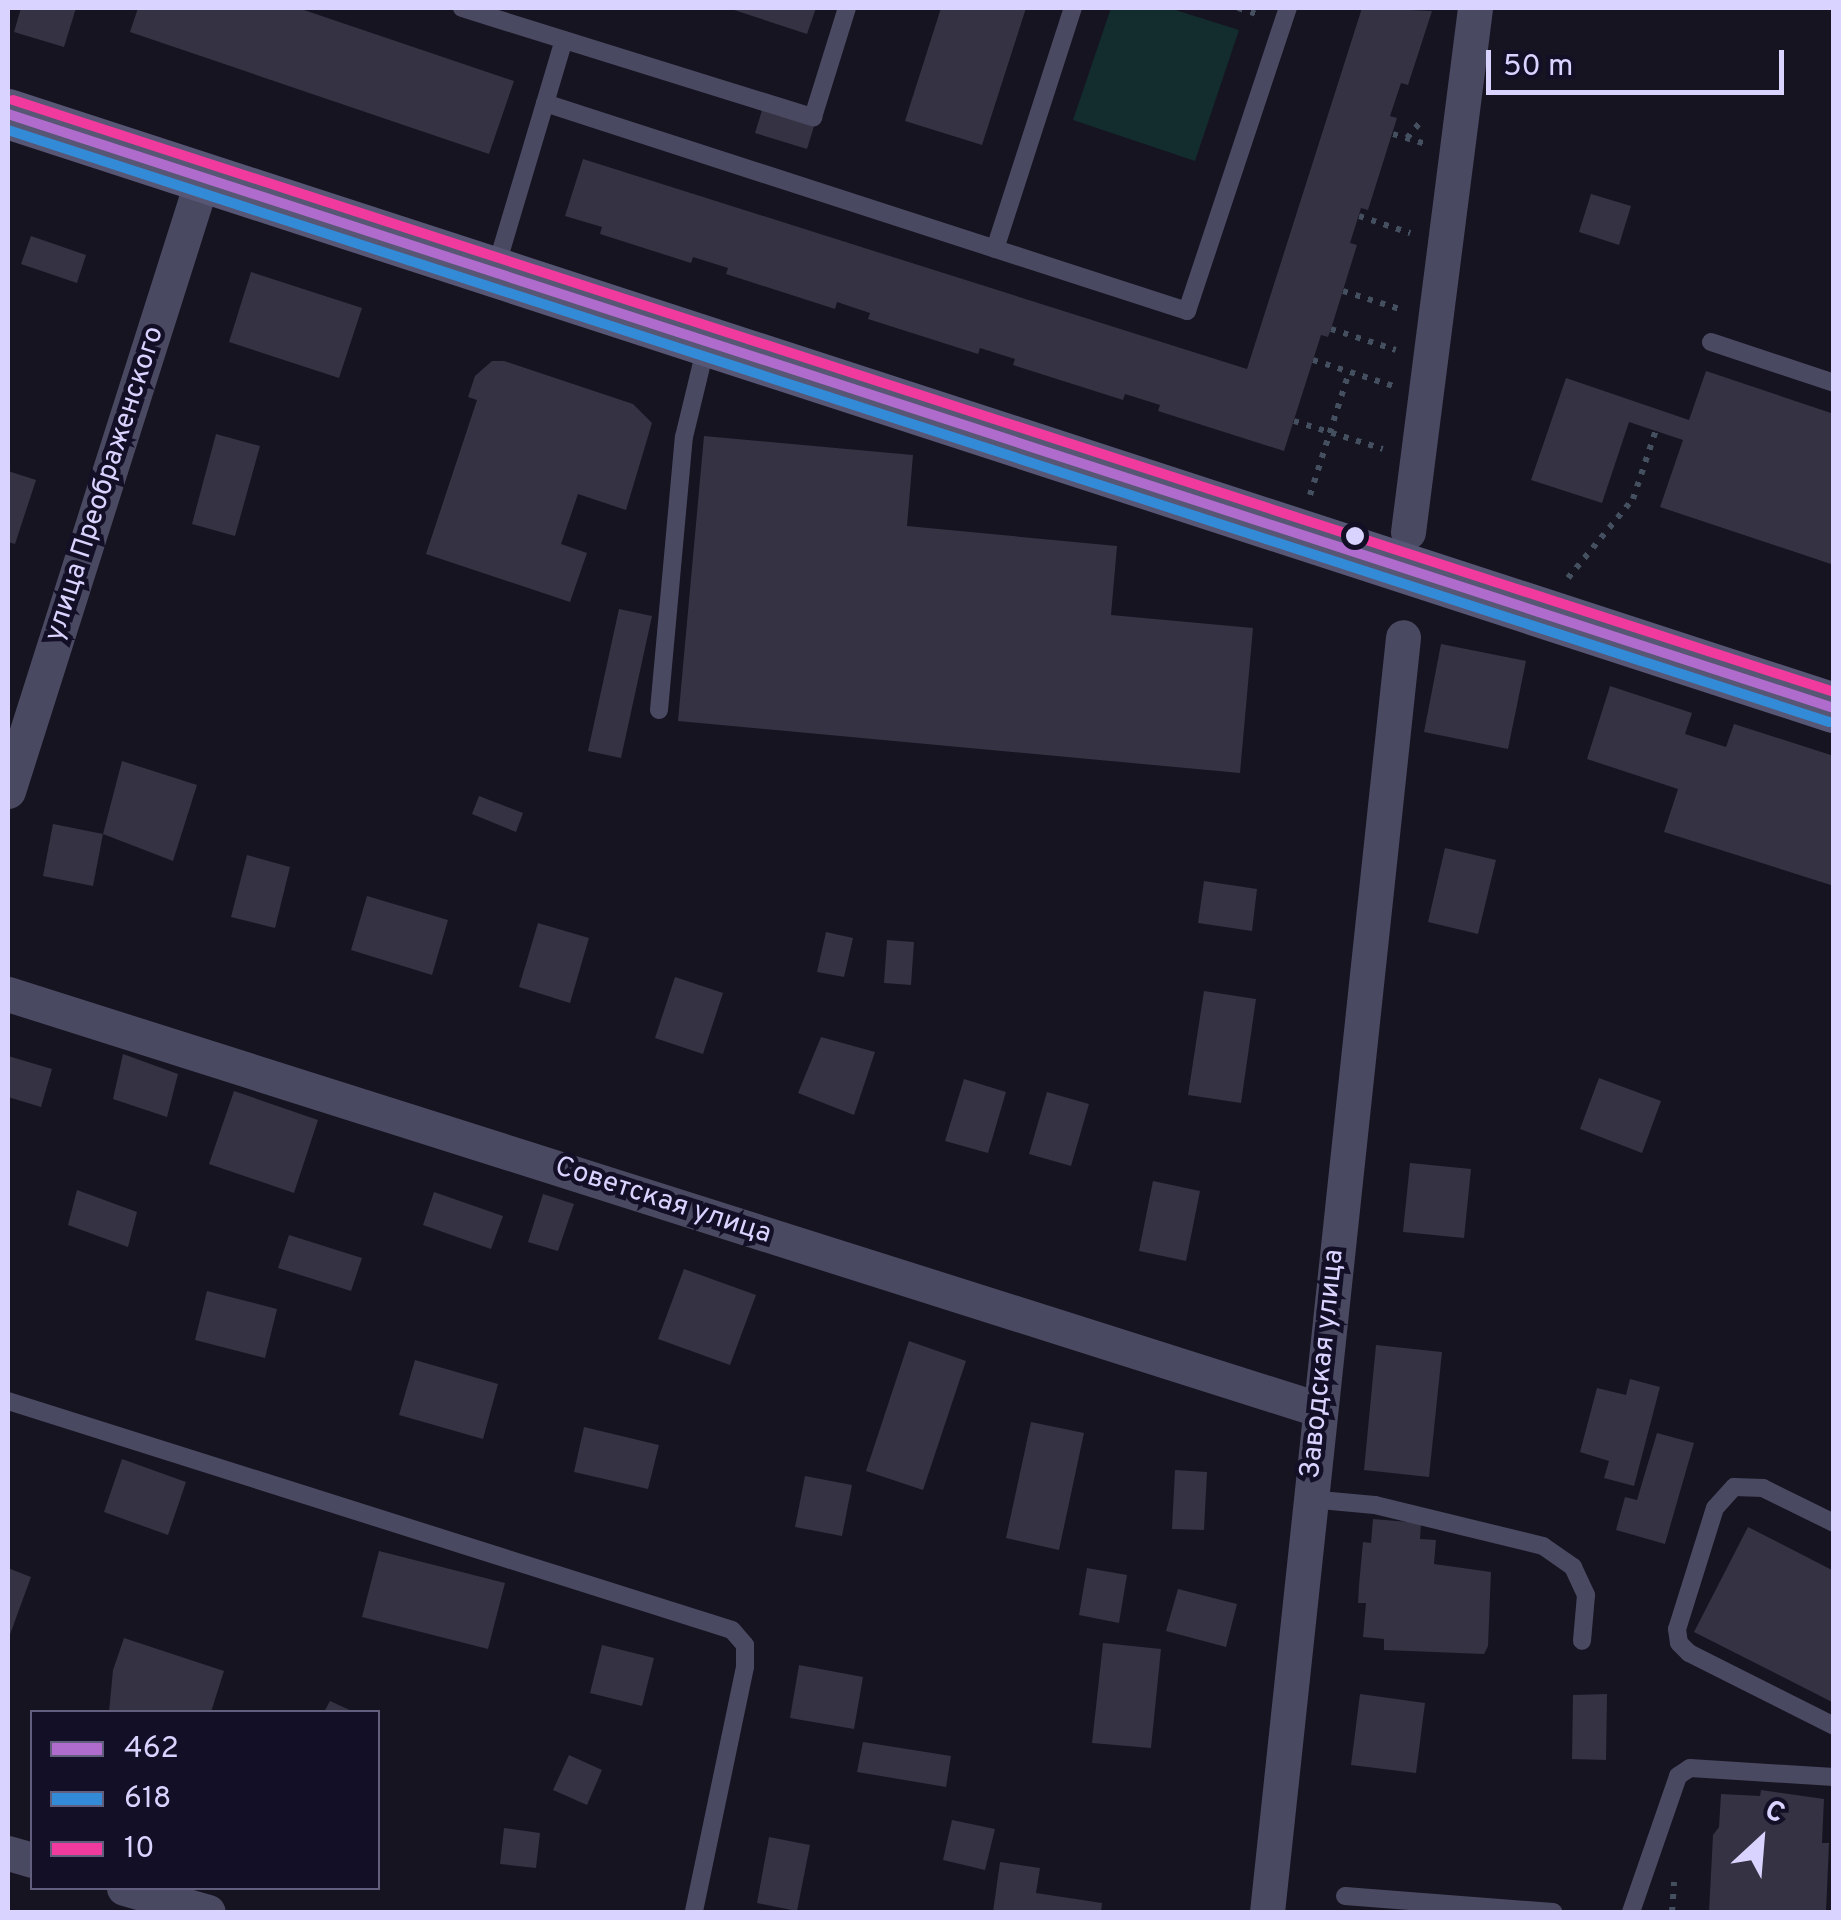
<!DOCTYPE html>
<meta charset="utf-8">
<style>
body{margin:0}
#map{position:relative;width:1841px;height:1920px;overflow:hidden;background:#161421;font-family:Overpass,sans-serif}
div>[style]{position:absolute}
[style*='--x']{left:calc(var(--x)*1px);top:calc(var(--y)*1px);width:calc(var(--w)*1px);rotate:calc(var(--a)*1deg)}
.green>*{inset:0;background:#132c2d}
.building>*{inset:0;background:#343243}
.path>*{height:6px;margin-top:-3px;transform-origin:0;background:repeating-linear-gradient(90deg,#44505f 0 5px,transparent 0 13px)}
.lane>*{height:18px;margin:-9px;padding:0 9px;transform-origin:9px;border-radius:9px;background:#4a4962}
.street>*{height:35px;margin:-17.5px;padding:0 17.5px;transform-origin:17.5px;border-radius:17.5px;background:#4a4962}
.secondary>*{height:50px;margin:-25px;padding:0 25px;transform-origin:25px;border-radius:25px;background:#575674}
.bus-1>*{height:10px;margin:-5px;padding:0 5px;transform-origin:5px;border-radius:5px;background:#b06ccc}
.bus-2>*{height:10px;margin:-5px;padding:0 5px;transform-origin:5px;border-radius:5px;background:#338bd7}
.bus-3>*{height:10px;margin:-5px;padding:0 5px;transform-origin:5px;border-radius:5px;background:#f13a9d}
.dots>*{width:28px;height:28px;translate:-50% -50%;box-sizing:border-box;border:5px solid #130f26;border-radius:50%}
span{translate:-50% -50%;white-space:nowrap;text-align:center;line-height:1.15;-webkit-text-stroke:9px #130f26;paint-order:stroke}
.street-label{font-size:28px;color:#d9d4ff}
.frame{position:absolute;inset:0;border:10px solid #d9d4ff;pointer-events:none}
.legend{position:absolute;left:30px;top:1710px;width:350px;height:180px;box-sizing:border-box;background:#130f26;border:2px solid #625e7d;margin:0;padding:12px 18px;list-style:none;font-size:30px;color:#d9d4ff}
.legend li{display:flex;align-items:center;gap:20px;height:50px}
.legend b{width:50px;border:2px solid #625e7d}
.north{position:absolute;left:1711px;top:1790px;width:100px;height:100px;-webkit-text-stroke:8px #130f26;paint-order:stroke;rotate:26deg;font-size:28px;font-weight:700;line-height:40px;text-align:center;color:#d9d4ff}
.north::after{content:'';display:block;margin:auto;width:35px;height:45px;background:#d9d4ff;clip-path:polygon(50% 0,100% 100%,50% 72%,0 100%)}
.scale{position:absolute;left:1486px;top:50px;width:298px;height:45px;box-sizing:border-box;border:5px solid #d9d4ff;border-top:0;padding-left:12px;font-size:30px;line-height:35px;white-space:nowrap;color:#d9d4ff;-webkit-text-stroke:8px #130f26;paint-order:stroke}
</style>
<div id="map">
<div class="green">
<div style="clip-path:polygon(1111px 8px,1169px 8px,1239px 30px,1195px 161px,1073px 120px)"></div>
</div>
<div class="building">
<div style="clip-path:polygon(21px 8px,76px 8px,64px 47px,14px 32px)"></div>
<div style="clip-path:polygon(138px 8px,298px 8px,514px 81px,489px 154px,130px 32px)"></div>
<div style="clip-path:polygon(728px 8px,816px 8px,807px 34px)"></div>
<div style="clip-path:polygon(941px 8px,1026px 8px,982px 145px,905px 121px)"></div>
<div style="clip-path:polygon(1362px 8px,1432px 11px,1408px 85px,1401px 83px,1390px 116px,1397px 118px,1368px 210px,1361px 208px,1350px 243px,1357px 245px,1331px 329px,1328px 337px,1321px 335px,1284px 451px,1158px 411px,1160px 405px,1125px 394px,1123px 400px,1013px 365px,1015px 359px,980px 348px,978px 354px,868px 319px,870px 313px,837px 302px,835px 309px,726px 274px,728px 268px,693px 257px,691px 263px,600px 234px,602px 227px,565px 216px,583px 159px,1247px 369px)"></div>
<div style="clip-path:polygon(763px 107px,815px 123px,807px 149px,755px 133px)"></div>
<div style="clip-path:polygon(1591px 194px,1631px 206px,1619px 245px,1579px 232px)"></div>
<div style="clip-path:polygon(31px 236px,86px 255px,77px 283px,21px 264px)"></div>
<div style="clip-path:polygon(251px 272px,362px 308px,339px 378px,229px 342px)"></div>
<div style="clip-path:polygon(492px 361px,504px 361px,633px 404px,652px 423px,626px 510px,578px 494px,561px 544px,587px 553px,570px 602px,426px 554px,477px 400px,468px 397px,475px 376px)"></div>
<div style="clip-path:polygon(1706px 371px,1834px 414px,1834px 565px,1660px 507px,1683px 440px,1629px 422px,1602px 503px,1531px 480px,1566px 378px,1689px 420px)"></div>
<div style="clip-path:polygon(216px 434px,260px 446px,235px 536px,192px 524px)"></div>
<div style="clip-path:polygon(704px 436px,913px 455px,907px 526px,1117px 546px,1111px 615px,1253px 628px,1240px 773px,678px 721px)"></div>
<div style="clip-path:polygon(8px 471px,36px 480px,15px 544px,8px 542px)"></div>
<div style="clip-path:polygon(619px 609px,652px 616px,621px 758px,588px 751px)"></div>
<div style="clip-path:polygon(1441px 644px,1526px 661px,1508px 749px,1424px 732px)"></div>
<div style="clip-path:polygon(1610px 686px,1692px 713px,1685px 734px,1726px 747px,1734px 724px,1834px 756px,1834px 886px,1664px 832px,1678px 789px,1587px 759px)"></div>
<div style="clip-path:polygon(122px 761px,197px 785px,173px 861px,103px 834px)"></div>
<div style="clip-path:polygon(479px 796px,523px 813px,516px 832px,472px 814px)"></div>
<div style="clip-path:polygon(53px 824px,103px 834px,93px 886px,43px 876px)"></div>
<div style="clip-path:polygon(1445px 848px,1496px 860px,1478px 934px,1428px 922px)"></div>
<div style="clip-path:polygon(247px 855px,290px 867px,275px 928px,231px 917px)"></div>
<div style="clip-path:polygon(1204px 881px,1257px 889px,1252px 931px,1198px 923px)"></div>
<div style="clip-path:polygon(367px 896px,448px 920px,432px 975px,351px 950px)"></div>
<div style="clip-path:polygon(538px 923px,589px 938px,570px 1003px,519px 987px)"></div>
<div style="clip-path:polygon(826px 932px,853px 938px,844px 977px,817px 972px)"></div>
<div style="clip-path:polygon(887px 940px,914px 942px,911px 985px,884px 983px)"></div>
<div style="clip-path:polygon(675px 977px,723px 993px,703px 1054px,655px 1038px)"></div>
<div style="clip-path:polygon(1204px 991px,1256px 999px,1241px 1103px,1188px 1095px)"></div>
<div style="clip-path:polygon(821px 1037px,875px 1052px,854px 1115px,798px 1093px)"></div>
<div style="clip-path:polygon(123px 1054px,178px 1074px,167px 1117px,113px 1099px)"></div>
<div style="clip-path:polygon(8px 1056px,52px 1069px,41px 1107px,8px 1097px)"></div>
<div style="clip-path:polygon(1599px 1078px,1661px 1101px,1642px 1153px,1580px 1129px)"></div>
<div style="clip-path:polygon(964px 1079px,1006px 1092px,988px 1153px,945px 1141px)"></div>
<div style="clip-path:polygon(234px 1091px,318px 1120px,294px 1193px,209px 1164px)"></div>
<div style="clip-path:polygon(1047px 1092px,1089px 1104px,1071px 1166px,1029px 1154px)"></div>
<div style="clip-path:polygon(1410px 1163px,1471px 1169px,1464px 1238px,1403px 1232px)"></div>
<div style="clip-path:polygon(1153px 1181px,1200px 1191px,1186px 1261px,1139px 1251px)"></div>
<div style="clip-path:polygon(77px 1190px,137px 1212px,128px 1247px,68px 1225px)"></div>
<div style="clip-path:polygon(434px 1192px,503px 1216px,491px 1249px,423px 1225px)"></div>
<div style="clip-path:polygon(543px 1194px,574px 1204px,558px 1251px,528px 1242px)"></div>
<div style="clip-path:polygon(289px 1235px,362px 1258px,351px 1291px,278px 1268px)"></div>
<div style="clip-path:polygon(684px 1269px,756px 1295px,730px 1365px,658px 1339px)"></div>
<div style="clip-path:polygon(207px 1291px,277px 1309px,265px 1358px,195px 1340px)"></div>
<div style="clip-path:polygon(909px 1341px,966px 1361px,923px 1490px,866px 1471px)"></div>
<div style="clip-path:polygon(1376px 1345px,1442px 1352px,1429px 1477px,1364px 1470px)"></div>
<div style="clip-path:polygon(415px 1360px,498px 1384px,483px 1439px,399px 1415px)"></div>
<div style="clip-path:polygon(1630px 1379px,1660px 1387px,1634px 1486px,1604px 1478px,1609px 1461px,1580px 1452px,1597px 1388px,1626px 1395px)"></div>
<div style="clip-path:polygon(1031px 1422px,1084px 1433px,1059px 1550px,1006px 1538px)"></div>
<div style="clip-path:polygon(584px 1427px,659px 1445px,648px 1489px,574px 1472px)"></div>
<div style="clip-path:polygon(1657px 1433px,1694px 1443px,1665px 1544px,1616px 1530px,1625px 1497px,1637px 1500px)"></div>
<div style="clip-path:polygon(122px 1459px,186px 1482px,168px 1535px,104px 1512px)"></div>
<div style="clip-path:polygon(1175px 1470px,1207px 1472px,1204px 1530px,1172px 1529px)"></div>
<div style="clip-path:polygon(805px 1476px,852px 1485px,842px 1536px,795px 1527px)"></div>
<div style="clip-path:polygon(1373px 1519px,1421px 1523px,1420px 1539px,1436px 1540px,1434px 1564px,1491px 1572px,1488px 1646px,1484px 1654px,1384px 1650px,1384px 1639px,1363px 1637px,1366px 1603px,1358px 1603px,1359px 1585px,1363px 1542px,1371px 1543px)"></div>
<div style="clip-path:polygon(1748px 1527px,1834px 1571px,1834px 1703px,1694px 1632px)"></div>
<div style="clip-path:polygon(379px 1551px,505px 1583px,488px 1649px,362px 1617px)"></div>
<div style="clip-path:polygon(8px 1568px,31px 1577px,8px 1640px)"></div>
<div style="clip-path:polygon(1087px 1568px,1127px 1575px,1119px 1623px,1079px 1615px)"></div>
<div style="clip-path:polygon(1178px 1589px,1237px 1604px,1226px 1647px,1166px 1631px)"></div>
<div style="clip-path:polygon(124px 1638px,224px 1671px,211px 1712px,109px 1712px,113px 1670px)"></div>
<div style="clip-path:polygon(1103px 1643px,1161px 1649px,1151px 1748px,1092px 1743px)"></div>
<div style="clip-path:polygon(602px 1645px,654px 1658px,642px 1706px,590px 1693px)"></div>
<div style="clip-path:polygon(799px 1665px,863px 1677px,854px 1729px,790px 1718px)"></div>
<div style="clip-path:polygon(1360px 1694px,1425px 1703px,1416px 1773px,1351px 1765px)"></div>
<div style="clip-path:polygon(1607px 1694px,1606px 1760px,1572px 1759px,1573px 1695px)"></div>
<div style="clip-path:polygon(330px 1701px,354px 1712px,324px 1712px)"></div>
<div style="clip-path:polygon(863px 1742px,951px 1756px,946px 1787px,857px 1772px)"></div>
<div style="clip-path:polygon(569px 1755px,602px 1770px,587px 1805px,553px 1790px)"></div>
<div style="clip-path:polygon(1761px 1790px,1824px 1799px,1822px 1843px,1829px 1843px,1826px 1912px,1709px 1912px,1713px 1835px,1719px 1827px,1721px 1794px,1760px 1796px)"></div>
<div style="clip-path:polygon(952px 1820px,995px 1829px,985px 1870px,943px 1860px)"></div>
<div style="clip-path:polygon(504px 1828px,540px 1833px,536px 1868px,500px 1864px)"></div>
<div style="clip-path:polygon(769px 1837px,810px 1845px,797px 1911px,757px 1903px)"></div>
<div style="clip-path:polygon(1000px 1862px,1040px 1868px,1036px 1893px,1102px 1903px,1101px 1912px,993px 1912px)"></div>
</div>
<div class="path">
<div style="--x:1238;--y:8;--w:23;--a:18"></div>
<div style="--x:1393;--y:134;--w:34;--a:17"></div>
<div style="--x:1407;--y:138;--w:23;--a:-50"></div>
<div style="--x:1359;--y:216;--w:54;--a:18.4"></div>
<div style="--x:1343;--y:291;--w:63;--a:17.6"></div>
<div style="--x:1331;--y:329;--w:68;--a:17.9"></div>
<div style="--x:1313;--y:360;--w:84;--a:18"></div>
<div style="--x:1294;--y:421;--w:93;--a:17.5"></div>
<div style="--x:1310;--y:495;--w:129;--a:-72.4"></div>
<div style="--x:1568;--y:578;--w:102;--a:-50.6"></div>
<div style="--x:1633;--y:499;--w:73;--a:-71.6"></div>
<div style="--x:1672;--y:1912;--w:30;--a:-86"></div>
</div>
<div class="lane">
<div style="--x:462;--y:8;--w:368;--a:17.3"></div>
<div style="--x:813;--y:117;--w:114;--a:-72.7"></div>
<div style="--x:545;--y:103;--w:675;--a:17.95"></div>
<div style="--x:1187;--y:311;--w:319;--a:-71.6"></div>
<div style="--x:995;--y:249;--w:253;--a:-72.1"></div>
<div style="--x:495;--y:271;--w:241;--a:-73.4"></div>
<div style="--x:1711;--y:342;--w:130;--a:18.4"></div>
<div style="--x:659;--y:710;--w:274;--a:-84.8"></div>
<div style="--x:684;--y:437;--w:94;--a:-76.4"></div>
<div style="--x:8;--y:1401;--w:759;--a:17.55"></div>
<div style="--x:732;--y:1630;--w:20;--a:49"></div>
<div style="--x:745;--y:1645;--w:22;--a:90"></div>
<div style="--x:745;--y:1667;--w:250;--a:101.8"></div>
<div style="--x:1309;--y:1499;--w:66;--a:5.2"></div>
<div style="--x:1375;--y:1505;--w:173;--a:13.7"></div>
<div style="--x:1543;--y:1546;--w:37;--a:35"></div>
<div style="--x:1573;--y:1567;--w:31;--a:65"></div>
<div style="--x:1586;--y:1595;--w:46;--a:95"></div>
<div style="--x:1834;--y:1523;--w:79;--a:-153.8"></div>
<div style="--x:1763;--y:1488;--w:29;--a:-178"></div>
<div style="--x:1734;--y:1487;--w:28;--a:132"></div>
<div style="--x:1715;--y:1508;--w:127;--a:107.4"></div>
<div style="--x:1677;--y:1629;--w:14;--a:82"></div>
<div style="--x:1679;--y:1643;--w:14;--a:45"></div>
<div style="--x:1689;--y:1653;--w:162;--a:26.7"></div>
<div style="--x:1345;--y:1896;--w:209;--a:4.4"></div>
<div style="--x:1631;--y:1912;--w:144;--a:-70.9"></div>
<div style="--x:1678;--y:1776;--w:14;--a:-34"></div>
<div style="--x:1690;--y:1768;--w:144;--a:3.6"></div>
</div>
<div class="street">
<div style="--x:1408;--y:532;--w:528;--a:-82.71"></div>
<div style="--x:8;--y:791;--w:644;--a:-72.38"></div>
<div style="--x:8;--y:994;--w:1374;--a:17.58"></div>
<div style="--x:8;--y:1853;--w:25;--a:16"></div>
<div style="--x:124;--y:1888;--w:87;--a:15.9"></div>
<div style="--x:1267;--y:1912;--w:1282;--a:-83.91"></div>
</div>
<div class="secondary">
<div style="--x:8;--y:114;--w:1920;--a:18.02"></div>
</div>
<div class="bus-1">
<div style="--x:8;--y:114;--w:1920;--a:18.02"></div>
</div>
<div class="bus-2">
<div style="--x:8;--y:130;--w:1915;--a:18.01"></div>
</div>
<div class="bus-3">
<div style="--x:13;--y:100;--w:1915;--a:18.01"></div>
</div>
<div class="dots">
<div style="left:1355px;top:536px;background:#d9d4ff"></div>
</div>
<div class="street-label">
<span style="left:105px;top:484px;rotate:-72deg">улица Преображенского</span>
<span style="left:663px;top:1201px;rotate:18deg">Советская улица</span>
<span style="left:1323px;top:1364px;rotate:-84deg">Заводская улица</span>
</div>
<div class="frame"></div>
<ul class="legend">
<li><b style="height:12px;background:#b06ccc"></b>462</li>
<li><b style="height:12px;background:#338bd7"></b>618</li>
<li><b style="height:12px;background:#f13a9d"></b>10</li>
</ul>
<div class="north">С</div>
<div class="scale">50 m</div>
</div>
